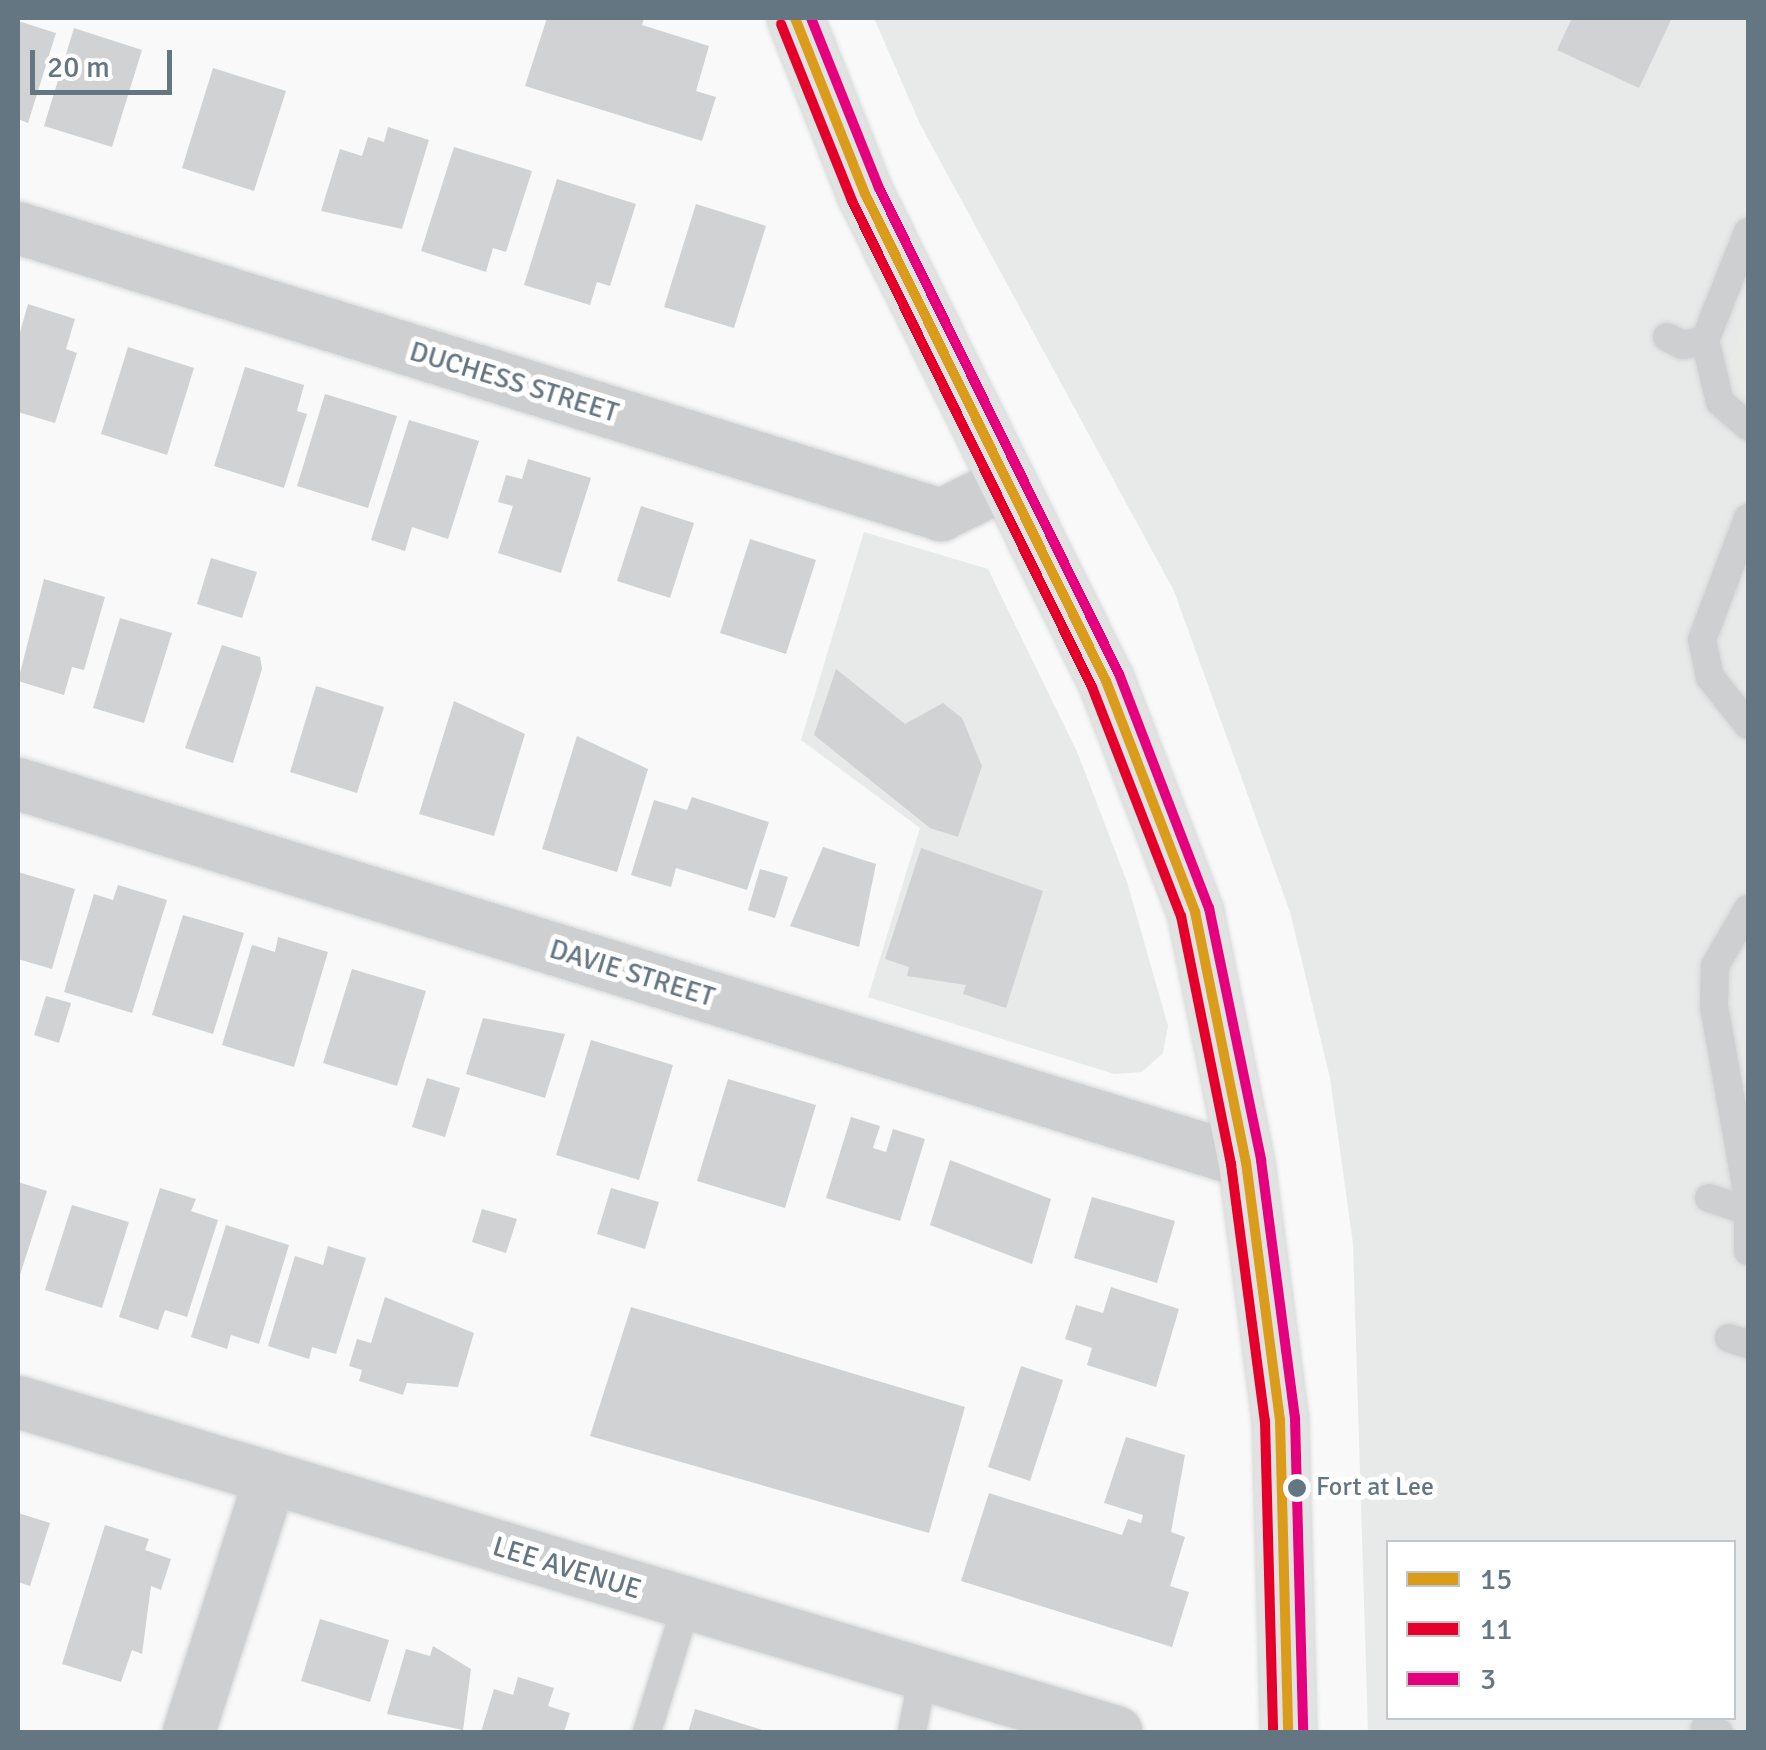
<!DOCTYPE html>
<style>
body{margin:0}
#map{position:relative;width:1766px;height:1750px;overflow:hidden;background:#f9f9f9;font-family:Signika,sans-serif}
div>[style]{position:absolute}
[style*='--x']{left:calc(var(--x)*1px);top:calc(var(--y)*1px);width:calc(var(--w)*1px);rotate:calc(var(--a)*1deg)}
.built>*{inset:0;background:#e8e9e9}
.green>*{inset:0;background:#e8ebe6}
.building>*{inset:0;background:#d0d2d3}
.roads{filter:drop-shadow(0 0 2px #d5d6d7) drop-shadow(0 0 2px #d5d6d7)}
.lane>*{height:28px;margin:-14px;padding:0 14px;transform-origin:14px;border-radius:14px;background:#cecfd0}
.street>*{height:52px;margin:-26px;padding:0 26px;transform-origin:26px;border-radius:26px;background:#cecfd0}
.secondary>*{height:55px;margin:-27.5px;padding:0 27.5px;transform-origin:27.5px;border-radius:27.5px;background:#e1e2e2}
.bus-1>*{height:10px;margin:-5px;padding:0 5px;transform-origin:5px;border-radius:5px;background:#da9c1a}
.bus-2>*{height:10px;margin:-5px;padding:0 5px;transform-origin:5px;border-radius:5px;background:#e4002b}
.bus-3>*{height:10px;margin:-5px;padding:0 5px;transform-origin:5px;border-radius:5px;background:#e5007d}
.dots>*{width:28px;height:28px;translate:-50% -50%;box-sizing:border-box;border:5px solid #fff;border-radius:50%}
span{translate:-50% -50%;white-space:nowrap;text-align:center;line-height:1.15;-webkit-text-stroke:10px #fff;paint-order:stroke}
.bus-label{font-size:26px;color:#657683}
.left{translate:0 -50%;text-align:left}
.street-label{font-size:28px;color:#657683}
.frame{position:absolute;inset:0;border:20px solid #657683;pointer-events:none}
.legend{position:absolute;left:1386px;top:1540px;width:350px;height:180px;box-sizing:border-box;background:#fff;border:2px solid #c1c8cd;margin:0;padding:12px 18px;list-style:none;font-size:30px;color:#657683}
.legend li{display:flex;align-items:center;gap:20px;height:50px}
.legend b{width:50px;border:2px solid #c1c8cd}
.scale{position:absolute;left:30px;top:50px;width:142px;height:45px;box-sizing:border-box;border:5px solid #657683;border-top:0;padding-left:12px;font-size:30px;line-height:35px;white-space:nowrap;color:#657683;-webkit-text-stroke:8px #fff;paint-order:stroke}
</style>
<div id="map">
<div class="built">
<div style="clip-path:polygon(evenodd,874px 18px,1748px 18px,1748px 1732px,1368px 1732px,1353px 1244px,1330px 1078px,1290px 912px,1174px 591px,920px 124px,874px 18px,1388px 1542px,1734px 1542px,1734px 1718px,1388px 1718px,1388px 1542px)"></div>
<div style="clip-path:polygon(864px 532px,988px 569px,1078px 754px,1127px 882px,1168px 1026px,1163px 1053px,1142px 1072px,1114px 1074px,868px 997px,920px 828px,801px 740px)"></div>
</div>
<div class="green">
<div style="clip-path:polygon(1748px 309px,1748px 404px,1729px 364px)"></div>
</div>
<div class="building">
<div style="clip-path:polygon(547px 18px,644px 18px,642px 25px,709px 46px,696px 91px,716px 97px,702px 141px,525px 86px)"></div>
<div style="clip-path:polygon(1572px 18px,1672px 18px,1639px 88px,1557px 50px)"></div>
<div style="clip-path:polygon(18px 21px,56px 33px,28px 123px,18px 119px)"></div>
<div style="clip-path:polygon(74px 28px,142px 50px,112px 147px,44px 126px)"></div>
<div style="clip-path:polygon(213px 68px,286px 91px,254px 191px,182px 168px)"></div>
<div style="clip-path:polygon(388px 127px,429px 140px,402px 229px,321px 211px,340px 149px,362px 156px,368px 137px,384px 142px)"></div>
<div style="clip-path:polygon(454px 147px,532px 171px,506px 252px,493px 248px,486px 272px,421px 251px)"></div>
<div style="clip-path:polygon(557px 179px,636px 204px,610px 286px,597px 282px,590px 305px,524px 285px)"></div>
<div style="clip-path:polygon(696px 204px,766px 226px,734px 328px,664px 307px)"></div>
<div style="clip-path:polygon(28px 304px,75px 319px,66px 349px,77px 353px,55px 423px,18px 412px,18px 339px)"></div>
<div style="clip-path:polygon(128px 347px,194px 368px,167px 455px,101px 434px)"></div>
<div style="clip-path:polygon(245px 367px,304px 385px,297px 411px,307px 414px,284px 488px,214px 466px)"></div>
<div style="clip-path:polygon(325px 394px,397px 416px,368px 508px,297px 486px)"></div>
<div style="clip-path:polygon(409px 420px,479px 441px,448px 539px,412px 527px,405px 551px,371px 540px)"></div>
<div style="clip-path:polygon(528px 459px,591px 478px,561px 573px,498px 553px,513px 506px,498px 502px,506px 475px,522px 479px)"></div>
<div style="clip-path:polygon(641px 506px,694px 523px,670px 598px,617px 581px)"></div>
<div style="clip-path:polygon(750px 539px,816px 560px,786px 654px,720px 633px)"></div>
<div style="clip-path:polygon(211px 558px,257px 572px,242px 618px,197px 604px)"></div>
<div style="clip-path:polygon(44px 579px,105px 597px,84px 670px,72px 667px,64px 695px,18px 681px)"></div>
<div style="clip-path:polygon(120px 618px,172px 633px,144px 723px,93px 708px)"></div>
<div style="clip-path:polygon(222px 645px,260px 657px,262px 669px,233px 763px,185px 748px)"></div>
<div style="clip-path:polygon(836px 669px,905px 724px,943px 703px,962px 718px,982px 766px,958px 837px,930px 828px,814px 735px)"></div>
<div style="clip-path:polygon(316px 686px,384px 707px,357px 793px,290px 772px)"></div>
<div style="clip-path:polygon(454px 701px,525px 734px,494px 836px,419px 814px)"></div>
<div style="clip-path:polygon(577px 736px,648px 769px,617px 872px,542px 849px)"></div>
<div style="clip-path:polygon(692px 797px,769px 822px,747px 890px,676px 868px,671px 887px,631px 875px,654px 800px,687px 810px)"></div>
<div style="clip-path:polygon(823px 847px,876px 864px,859px 947px,790px 926px)"></div>
<div style="clip-path:polygon(921px 848px,1043px 891px,1006px 1008px,963px 994px,966px 985px,907px 976px,909px 967px,885px 959px)"></div>
<div style="clip-path:polygon(760px 869px,788px 877px,775px 918px,748px 910px)"></div>
<div style="clip-path:polygon(18px 872px,75px 889px,52px 969px,18px 959px)"></div>
<div style="clip-path:polygon(118px 885px,167px 900px,132px 1013px,64px 992px,94px 894px,113px 900px)"></div>
<div style="clip-path:polygon(183px 915px,244px 933px,213px 1034px,152px 1015px)"></div>
<div style="clip-path:polygon(278px 937px,328px 952px,294px 1067px,222px 1045px,252px 945px,275px 952px)"></div>
<div style="clip-path:polygon(352px 969px,426px 991px,397px 1086px,323px 1063px)"></div>
<div style="clip-path:polygon(46px 996px,71px 1003px,59px 1043px,34px 1035px)"></div>
<div style="clip-path:polygon(483px 1018px,565px 1034px,545px 1098px,466px 1074px)"></div>
<div style="clip-path:polygon(591px 1040px,673px 1065px,639px 1180px,556px 1155px)"></div>
<div style="clip-path:polygon(427px 1078px,460px 1088px,445px 1137px,412px 1127px)"></div>
<div style="clip-path:polygon(728px 1079px,816px 1105px,785px 1208px,697px 1181px)"></div>
<div style="clip-path:polygon(851px 1117px,880px 1126px,873px 1148px,886px 1152px,893px 1129px,925px 1139px,900px 1221px,826px 1198px)"></div>
<div style="clip-path:polygon(950px 1160px,1051px 1199px,1032px 1264px,930px 1225px)"></div>
<div style="clip-path:polygon(18px 1182px,47px 1191px,18px 1281px)"></div>
<div style="clip-path:polygon(160px 1188px,196px 1199px,191px 1211px,218px 1220px,187px 1317px,165px 1310px,158px 1330px,119px 1317px)"></div>
<div style="clip-path:polygon(611px 1188px,659px 1202px,645px 1249px,597px 1234px)"></div>
<div style="clip-path:polygon(1092px 1197px,1175px 1221px,1157px 1283px,1074px 1258px)"></div>
<div style="clip-path:polygon(72px 1205px,129px 1222px,102px 1308px,45px 1290px)"></div>
<div style="clip-path:polygon(482px 1209px,517px 1219px,506px 1253px,472px 1242px)"></div>
<div style="clip-path:polygon(226px 1225px,289px 1245px,259px 1344px,231px 1335px,227px 1349px,191px 1337px)"></div>
<div style="clip-path:polygon(328px 1246px,366px 1258px,336px 1354px,312px 1347px,309px 1359px,268px 1346px,295px 1256px,323px 1265px)"></div>
<div style="clip-path:polygon(1111px 1287px,1179px 1309px,1156px 1387px,1087px 1365px,1092px 1348px,1065px 1339px,1076px 1305px,1103px 1313px)"></div>
<div style="clip-path:polygon(385px 1297px,474px 1333px,458px 1387px,407px 1383px,403px 1395px,359px 1381px,362px 1370px,349px 1366px,357px 1339px,371px 1343px)"></div>
<div style="clip-path:polygon(631px 1307px,965px 1407px,929px 1533px,590px 1436px)"></div>
<div style="clip-path:polygon(1021px 1366px,1063px 1380px,1030px 1481px,988px 1467px)"></div>
<div style="clip-path:polygon(1126px 1437px,1185px 1455px,1171px 1532px,1185px 1537px,1170px 1586px,1189px 1592px,1172px 1647px,961px 1581px,989px 1493px,1122px 1535px,1128px 1519px,1141px 1523px,1143px 1515px,1104px 1503px)"></div>
<div style="clip-path:polygon(18px 1513px,50px 1523px,30px 1586px,18px 1582px)"></div>
<div style="clip-path:polygon(105px 1525px,149px 1539px,145px 1550px,171px 1559px,161px 1590px,151px 1586px,142px 1654px,132px 1650px,121px 1682px,62px 1664px)"></div>
<div style="clip-path:polygon(320px 1619px,389px 1640px,370px 1702px,301px 1681px)"></div>
<div style="clip-path:polygon(433px 1646px,471px 1669px,463px 1730px,387px 1714px,406px 1649px,430px 1656px)"></div>
<div style="clip-path:polygon(518px 1677px,554px 1688px,548px 1706px,570px 1713px,564px 1732px,481px 1732px,494px 1689px,513px 1695px)"></div>
<div style="clip-path:polygon(695px 1709px,769px 1732px,688px 1732px)"></div>
</div>
<div class="roads">
<div class="lane">
<div style="--x:1748;--y:232;--w:116;--a:111.7"></div>
<div style="--x:1705;--y:340;--w:64;--a:76.4"></div>
<div style="--x:1720;--y:402;--w:37;--a:41"></div>
<div style="--x:1667;--y:337;--w:18;--a:27"></div>
<div style="--x:1683;--y:345;--w:23;--a:-13"></div>
<div style="--x:1748;--y:518;--w:130;--a:110.7"></div>
<div style="--x:1702;--y:640;--w:38;--a:78"></div>
<div style="--x:1710;--y:677;--w:61;--a:51.6"></div>
<div style="--x:1748;--y:909;--w:66;--a:120.1"></div>
<div style="--x:1715;--y:966;--w:40;--a:91.4"></div>
<div style="--x:1714;--y:1006;--w:193;--a:79.9"></div>
<div style="--x:1709;--y:1198;--w:41;--a:18.4"></div>
<div style="--x:1748;--y:1215;--w:36;--a:90"></div>
<div style="--x:1729;--y:1338;--w:20;--a:18"></div>
<div style="--x:1705;--y:1728;--w:14;--a:17"></div>
<div style="--x:647;--y:1732;--w:135;--a:-72.8"></div>
<div style="--x:912;--y:1732;--w:60;--a:-79.4"></div>
</div>
<div class="street">
<div style="--x:18;--y:228;--w:967;--a:17.27"></div>
<div style="--x:941;--y:515;--w:72;--a:-26.2"></div>
<div style="--x:18;--y:784;--w:1285;--a:17.11"></div>
<div style="--x:18;--y:1402;--w:1147;--a:16.73"></div>
<div style="--x:189;--y:1732;--w:265;--a:-72.2"></div>
</div>
<div class="secondary">
<div style="--x:795;--y:18;--w:189;--a:68.3"></div>
<div style="--x:865;--y:194;--w:543;--a:63.67"></div>
<div style="--x:1106;--y:681;--w:248;--a:68.9"></div>
<div style="--x:1195;--y:912;--w:255;--a:78.5"></div>
<div style="--x:1246;--y:1162;--w:260;--a:82.5"></div>
<div style="--x:1280;--y:1420;--w:312;--a:88.5"></div>
</div>
</div>
<div class="bus-1">
<div style="--x:795;--y:18;--w:189;--a:68.3"></div>
<div style="--x:865;--y:194;--w:543;--a:63.67"></div>
<div style="--x:1106;--y:681;--w:248;--a:68.9"></div>
<div style="--x:1195;--y:912;--w:255;--a:78.5"></div>
<div style="--x:1246;--y:1162;--w:260;--a:82.5"></div>
<div style="--x:1280;--y:1420;--w:312;--a:88.5"></div>
</div>
<div class="bus-2">
<div style="--x:781;--y:24;--w:191;--a:68.1"></div>
<div style="--x:852;--y:201;--w:542;--a:63.72"></div>
<div style="--x:1092;--y:687;--w:246;--a:68.8"></div>
<div style="--x:1181;--y:916;--w:253;--a:78.6"></div>
<div style="--x:1231;--y:1164;--w:259;--a:82.5"></div>
<div style="--x:1265;--y:1421;--w:311;--a:88.5"></div>
</div>
<div class="bus-3">
<div style="--x:811;--y:18;--w:183;--a:68.2"></div>
<div style="--x:879;--y:188;--w:542;--a:63.72"></div>
<div style="--x:1119;--y:674;--w:251;--a:69"></div>
<div style="--x:1209;--y:908;--w:257;--a:78.3"></div>
<div style="--x:1261;--y:1160;--w:260;--a:82.5"></div>
<div style="--x:1295;--y:1418;--w:314;--a:88.5"></div>
</div>
<div class="dots">
<div style="left:1297px;top:1488px;background:#657683"></div>
</div>
<div class="bus-label">
<span class="left" style="left:1316px;top:1488px">Fort at Lee</span>
</div>
<div class="street-label">
<span style="left:514px;top:382px;rotate:17deg">DUCHESS STREET</span>
<span style="left:632px;top:973px;rotate:17deg">DAVIE STREET</span>
<span style="left:567px;top:1568px;rotate:17deg">LEE AVENUE</span>
</div>
<div class="frame"></div>
<ul class="legend">
<li><b style="height:12px;background:#da9c1a"></b>15</li>
<li><b style="height:12px;background:#e4002b"></b>11</li>
<li><b style="height:12px;background:#e5007d"></b>3</li>
</ul>
<div class="scale">20 m</div>
</div>
